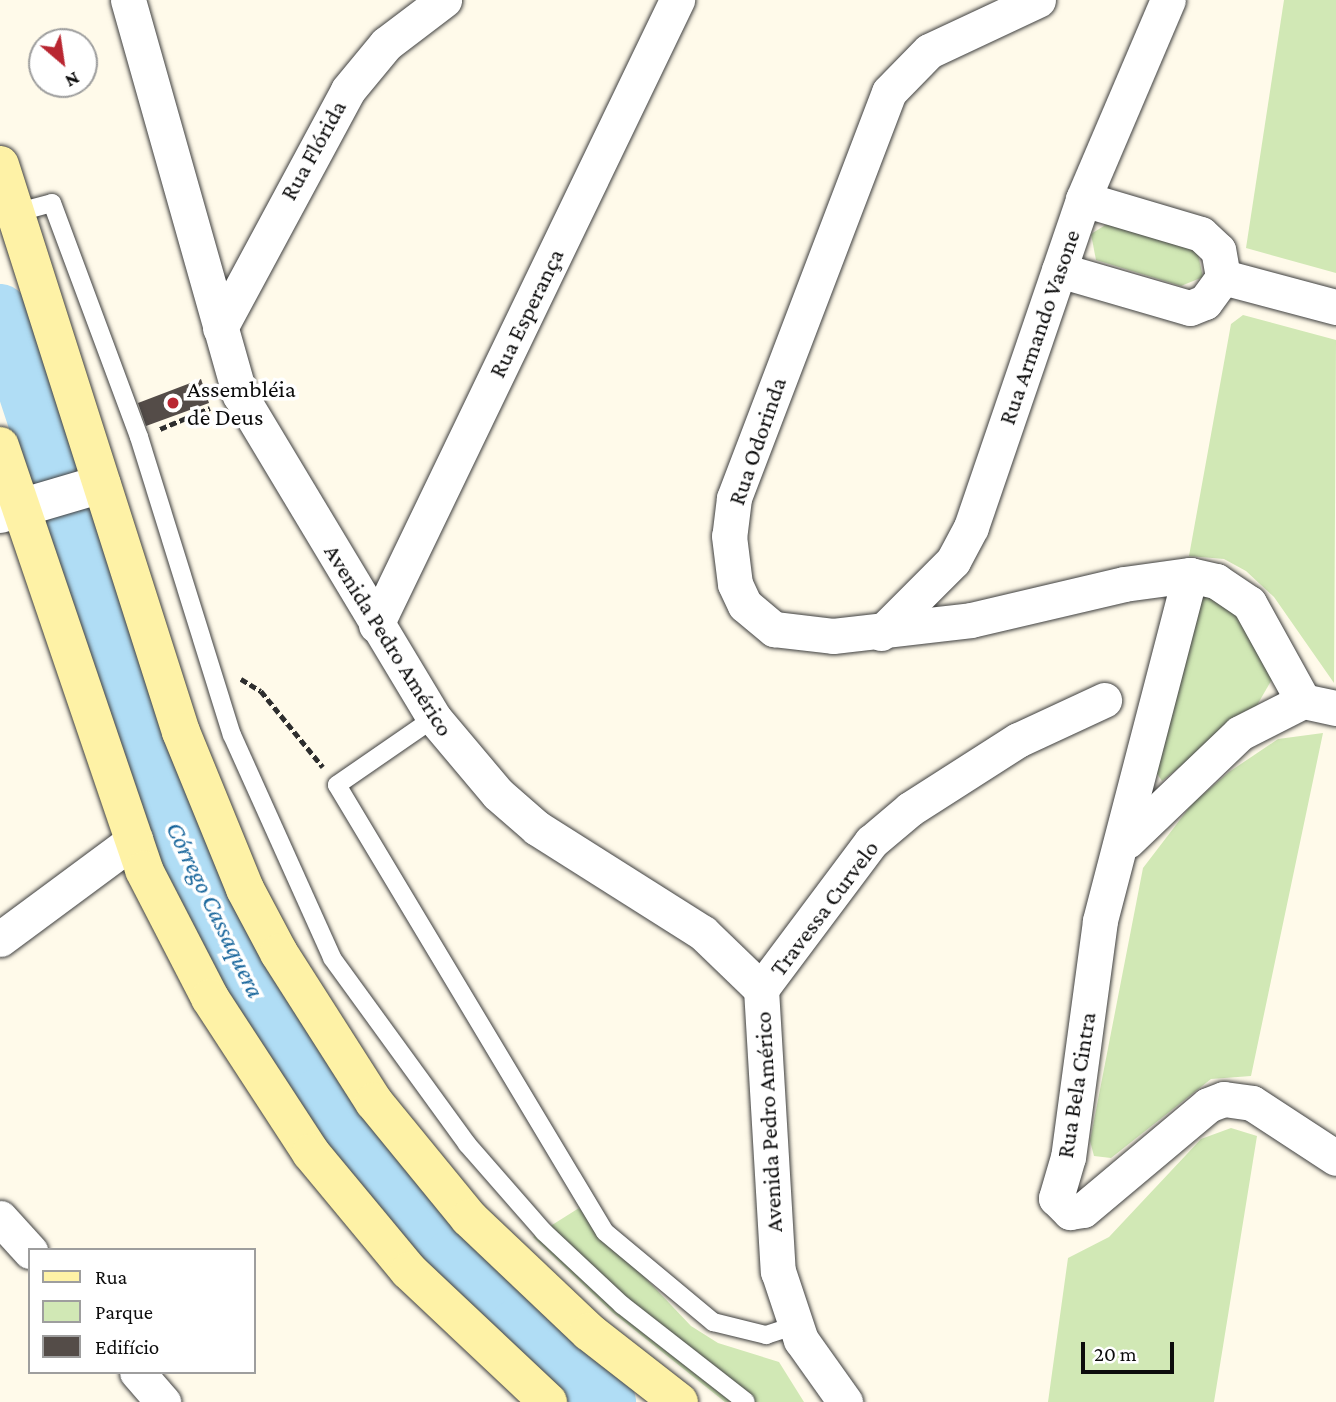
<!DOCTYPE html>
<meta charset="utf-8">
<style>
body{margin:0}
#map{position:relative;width:1336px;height:1402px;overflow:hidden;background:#fffaea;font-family:"Crimson Pro",serif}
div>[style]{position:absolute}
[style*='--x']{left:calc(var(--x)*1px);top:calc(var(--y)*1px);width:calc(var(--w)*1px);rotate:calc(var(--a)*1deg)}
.green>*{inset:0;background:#d1e8b5}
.river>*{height:56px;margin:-28px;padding:0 28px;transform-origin:28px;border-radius:28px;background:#b0ddf5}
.building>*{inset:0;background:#544c48}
.path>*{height:4.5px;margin-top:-2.25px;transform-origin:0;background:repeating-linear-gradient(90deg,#2e2e2e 0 7px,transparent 0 10.5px)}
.roads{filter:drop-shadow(0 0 2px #3f3f3f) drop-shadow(0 0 2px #3f3f3f)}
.service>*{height:18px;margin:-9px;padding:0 9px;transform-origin:9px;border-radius:9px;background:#fff}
.minor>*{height:35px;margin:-17.5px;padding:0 17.5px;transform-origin:17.5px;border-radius:17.5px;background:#fff}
.tertiary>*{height:38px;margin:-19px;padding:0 19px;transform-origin:19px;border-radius:19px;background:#fff}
.secondary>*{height:38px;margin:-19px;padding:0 19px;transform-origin:19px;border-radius:19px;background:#fef2a6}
.dots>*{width:19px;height:19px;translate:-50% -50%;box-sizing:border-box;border:4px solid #fff;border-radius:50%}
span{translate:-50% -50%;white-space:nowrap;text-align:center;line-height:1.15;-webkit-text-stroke:7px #fff;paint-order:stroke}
.street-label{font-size:24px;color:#0c0c0c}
.poi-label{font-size:24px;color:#0c0c0c}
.left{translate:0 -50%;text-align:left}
.water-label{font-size:26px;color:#17659b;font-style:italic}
.legend{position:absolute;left:28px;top:1248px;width:228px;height:126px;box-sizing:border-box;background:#fff;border:2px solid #9e9e9e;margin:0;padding:9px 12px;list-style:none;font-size:21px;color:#0c0c0c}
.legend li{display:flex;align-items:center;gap:14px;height:35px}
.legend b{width:35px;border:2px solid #9e9e9e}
.north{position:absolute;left:28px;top:28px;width:70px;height:70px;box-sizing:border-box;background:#fff;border:2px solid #9e9e9e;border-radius:50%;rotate:151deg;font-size:19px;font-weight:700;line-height:28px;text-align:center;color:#0c0c0c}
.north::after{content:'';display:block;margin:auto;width:24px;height:32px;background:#b92631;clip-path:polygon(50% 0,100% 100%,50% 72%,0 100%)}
.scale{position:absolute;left:1081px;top:1342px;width:93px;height:32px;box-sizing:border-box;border:4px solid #0c0c0c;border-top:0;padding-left:9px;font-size:21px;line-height:24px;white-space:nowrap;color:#0c0c0c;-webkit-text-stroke:5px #fff;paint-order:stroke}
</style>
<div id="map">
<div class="green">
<div style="clip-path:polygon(1284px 0,1336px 0,1336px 273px,1246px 248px)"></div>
<div style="clip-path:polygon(1107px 224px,1197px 250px,1203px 277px,1181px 286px,1096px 260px,1091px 234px)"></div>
<div style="clip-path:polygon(1243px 315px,1336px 340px,1334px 683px,1274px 597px,1246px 571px,1224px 559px,1189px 556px,1231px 324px)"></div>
<div style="clip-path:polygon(1204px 594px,1238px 612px,1275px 674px,1256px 707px,1162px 781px,1154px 769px,1190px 606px)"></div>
<div style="clip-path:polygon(1323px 733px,1251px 1076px,1211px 1079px,1111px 1158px,1094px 1156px,1090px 1141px,1143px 868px,1192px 804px,1229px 772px,1278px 739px)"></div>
<div style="clip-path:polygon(1231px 1128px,1257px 1136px,1214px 1402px,1048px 1402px,1068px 1258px,1109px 1237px,1201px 1139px)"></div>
<div style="clip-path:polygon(579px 1208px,691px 1326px,718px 1343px,779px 1362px,804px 1402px,725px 1402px,612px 1312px,533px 1237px)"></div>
</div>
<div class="river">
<div style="--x:0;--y:312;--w:518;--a:71.77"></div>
<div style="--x:162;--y:804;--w:191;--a:64.9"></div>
<div style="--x:243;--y:977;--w:141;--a:57.4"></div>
<div style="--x:319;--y:1096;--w:209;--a:51.2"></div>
<div style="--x:450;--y:1259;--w:95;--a:45.4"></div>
<div style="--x:517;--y:1327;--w:118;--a:39.5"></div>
</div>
<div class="building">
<div style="clip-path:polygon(201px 379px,209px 403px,146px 426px,138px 403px)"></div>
</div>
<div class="path">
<div style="--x:160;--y:429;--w:54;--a:-22.8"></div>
<div style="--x:241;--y:679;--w:23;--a:31"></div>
<div style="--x:261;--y:691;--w:98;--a:50.8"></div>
</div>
<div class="roads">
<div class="service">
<div style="--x:15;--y:213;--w:38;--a:-15"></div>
<div style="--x:52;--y:203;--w:250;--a:69.6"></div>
<div style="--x:139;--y:437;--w:312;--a:72.7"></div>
<div style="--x:232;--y:735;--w:244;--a:65.8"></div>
<div style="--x:332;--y:958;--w:230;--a:54"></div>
<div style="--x:467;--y:1144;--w:117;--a:48.8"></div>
<div style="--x:544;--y:1232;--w:107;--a:43.1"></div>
<div style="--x:622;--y:1305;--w:157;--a:38"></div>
<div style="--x:434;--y:718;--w:118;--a:145.4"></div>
<div style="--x:337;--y:785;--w:521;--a:59.06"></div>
<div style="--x:605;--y:1232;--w:141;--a:39.8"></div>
<div style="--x:713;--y:1322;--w:55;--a:13.8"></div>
<div style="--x:766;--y:1335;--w:29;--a:-18"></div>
</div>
<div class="minor">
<div style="--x:128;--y:0;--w:411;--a:74.2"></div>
<div style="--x:240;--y:395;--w:377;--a:59"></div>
<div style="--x:434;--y:718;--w:99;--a:49.9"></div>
<div style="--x:498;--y:794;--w:52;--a:41.1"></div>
<div style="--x:537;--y:828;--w:196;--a:32.3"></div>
<div style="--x:703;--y:933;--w:81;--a:44"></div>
<div style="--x:761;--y:989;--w:283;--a:86.6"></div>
<div style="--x:778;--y:1271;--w:73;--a:71.6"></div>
<div style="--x:801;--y:1340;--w:76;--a:54.6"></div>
<div style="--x:1038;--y:0;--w:120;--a:154.9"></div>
<div style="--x:929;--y:51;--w:57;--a:134.3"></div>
<div style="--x:889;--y:92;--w:435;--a:110.9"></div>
<div style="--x:734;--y:498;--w:38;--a:97"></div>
<div style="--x:729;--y:536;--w:48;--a:82.9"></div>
<div style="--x:735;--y:584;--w:23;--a:65"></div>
<div style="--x:745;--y:605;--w:38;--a:40"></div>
<div style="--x:774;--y:629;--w:59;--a:6.8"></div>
<div style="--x:833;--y:636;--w:139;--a:-6.6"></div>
<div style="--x:971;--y:620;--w:157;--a:-13.2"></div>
<div style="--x:1124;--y:584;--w:67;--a:-7.8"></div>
<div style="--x:1190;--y:575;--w:27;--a:13"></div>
<div style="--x:1216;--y:581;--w:40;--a:34"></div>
<div style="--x:1249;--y:603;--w:112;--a:61.1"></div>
<div style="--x:1303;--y:701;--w:34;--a:12"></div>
<div style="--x:1059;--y:270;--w:136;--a:16.2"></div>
<div style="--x:1190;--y:308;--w:16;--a:-22"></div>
<div style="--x:1205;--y:302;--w:31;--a:-54"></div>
<div style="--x:1223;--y:277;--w:27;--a:-100"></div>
<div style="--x:1218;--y:250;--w:23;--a:-137"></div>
<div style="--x:1201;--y:234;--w:123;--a:-163.5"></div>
<div style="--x:1223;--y:277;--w:117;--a:14.9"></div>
<div style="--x:220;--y:328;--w:270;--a:-61.7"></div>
<div style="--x:348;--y:90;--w:60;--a:-50.4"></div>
<div style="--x:386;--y:44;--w:73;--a:-37.2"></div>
<div style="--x:1190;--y:575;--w:358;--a:104.6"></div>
<div style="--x:1100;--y:921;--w:238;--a:97.7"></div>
<div style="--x:1068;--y:1157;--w:43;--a:106.3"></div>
<div style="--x:1056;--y:1198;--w:20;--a:45"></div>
<div style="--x:1070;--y:1212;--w:13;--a:-9"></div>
<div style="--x:1083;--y:1210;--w:163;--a:-40"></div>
<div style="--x:1208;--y:1105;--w:17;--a:-21"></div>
<div style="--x:1224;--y:1099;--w:28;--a:8"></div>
<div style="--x:1252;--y:1103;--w:100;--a:33.2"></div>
<div style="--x:376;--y:625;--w:694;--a:-64.28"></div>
<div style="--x:881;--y:633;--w:102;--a:-45"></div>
<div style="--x:953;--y:561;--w:38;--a:-62"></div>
<div style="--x:971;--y:527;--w:347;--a:-71.1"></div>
<div style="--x:1083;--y:199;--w:216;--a:-66.9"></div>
<div style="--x:1127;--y:841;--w:156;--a:-43.7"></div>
<div style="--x:1240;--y:733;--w:71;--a:-26.9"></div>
<div style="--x:0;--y:939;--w:168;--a:-36.5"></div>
<div style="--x:761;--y:989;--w:184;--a:-53.2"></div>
<div style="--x:871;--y:842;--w:51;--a:-40.2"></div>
<div style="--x:910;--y:809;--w:128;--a:-32.6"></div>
<div style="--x:1018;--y:740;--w:95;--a:-24.9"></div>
<div style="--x:0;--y:1218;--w:45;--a:47.7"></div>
<div style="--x:137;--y:1372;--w:40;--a:49"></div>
</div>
<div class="tertiary">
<div style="--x:0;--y:514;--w:106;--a:-16.4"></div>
</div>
<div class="secondary">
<div style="--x:0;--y:165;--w:595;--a:72.3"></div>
<div style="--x:181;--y:732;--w:170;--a:67.8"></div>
<div style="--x:245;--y:889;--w:72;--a:62"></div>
<div style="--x:279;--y:953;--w:177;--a:57.5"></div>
<div style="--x:374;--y:1102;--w:150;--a:50.7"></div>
<div style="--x:469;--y:1218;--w:166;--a:43.5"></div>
<div style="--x:589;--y:1332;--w:114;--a:37.9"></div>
<div style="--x:0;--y:446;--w:448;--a:71.2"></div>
<div style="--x:144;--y:870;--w:144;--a:62.7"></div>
<div style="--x:210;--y:998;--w:185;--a:56.9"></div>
<div style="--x:311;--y:1153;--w:153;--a:50.3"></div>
<div style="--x:409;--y:1271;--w:191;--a:43.3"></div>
</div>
</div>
<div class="dots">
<div style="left:173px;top:403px;background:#b92631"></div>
</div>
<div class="street-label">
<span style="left:313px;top:150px;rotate:-61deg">Rua Flórida</span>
<span style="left:526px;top:313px;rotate:-64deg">Rua Esperança</span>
<span style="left:1039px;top:327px;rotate:-71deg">Rua Armando Vasone</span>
<span style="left:757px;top:441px;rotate:-71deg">Rua Odorinda</span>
<span style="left:389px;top:640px;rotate:58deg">Avenida Pedro Américo</span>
<span style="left:824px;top:908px;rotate:-53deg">Travessa Curvelo</span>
<span style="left:1076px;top:1085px;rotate:-81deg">Rua Bela Cintra</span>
<span style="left:768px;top:1122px;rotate:-93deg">Avenida Pedro Américo</span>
</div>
<div class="poi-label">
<span class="left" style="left:187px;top:403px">Assembléia<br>de Deus</span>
</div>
<div class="water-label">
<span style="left:215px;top:910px;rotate:64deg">Córrego Cassaquera</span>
</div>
<ul class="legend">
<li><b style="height:9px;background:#fef2a6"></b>Rua</li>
<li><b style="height:19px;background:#d1e8b5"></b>Parque</li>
<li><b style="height:19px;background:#544c48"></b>Edifício</li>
</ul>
<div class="north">N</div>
<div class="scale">20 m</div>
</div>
